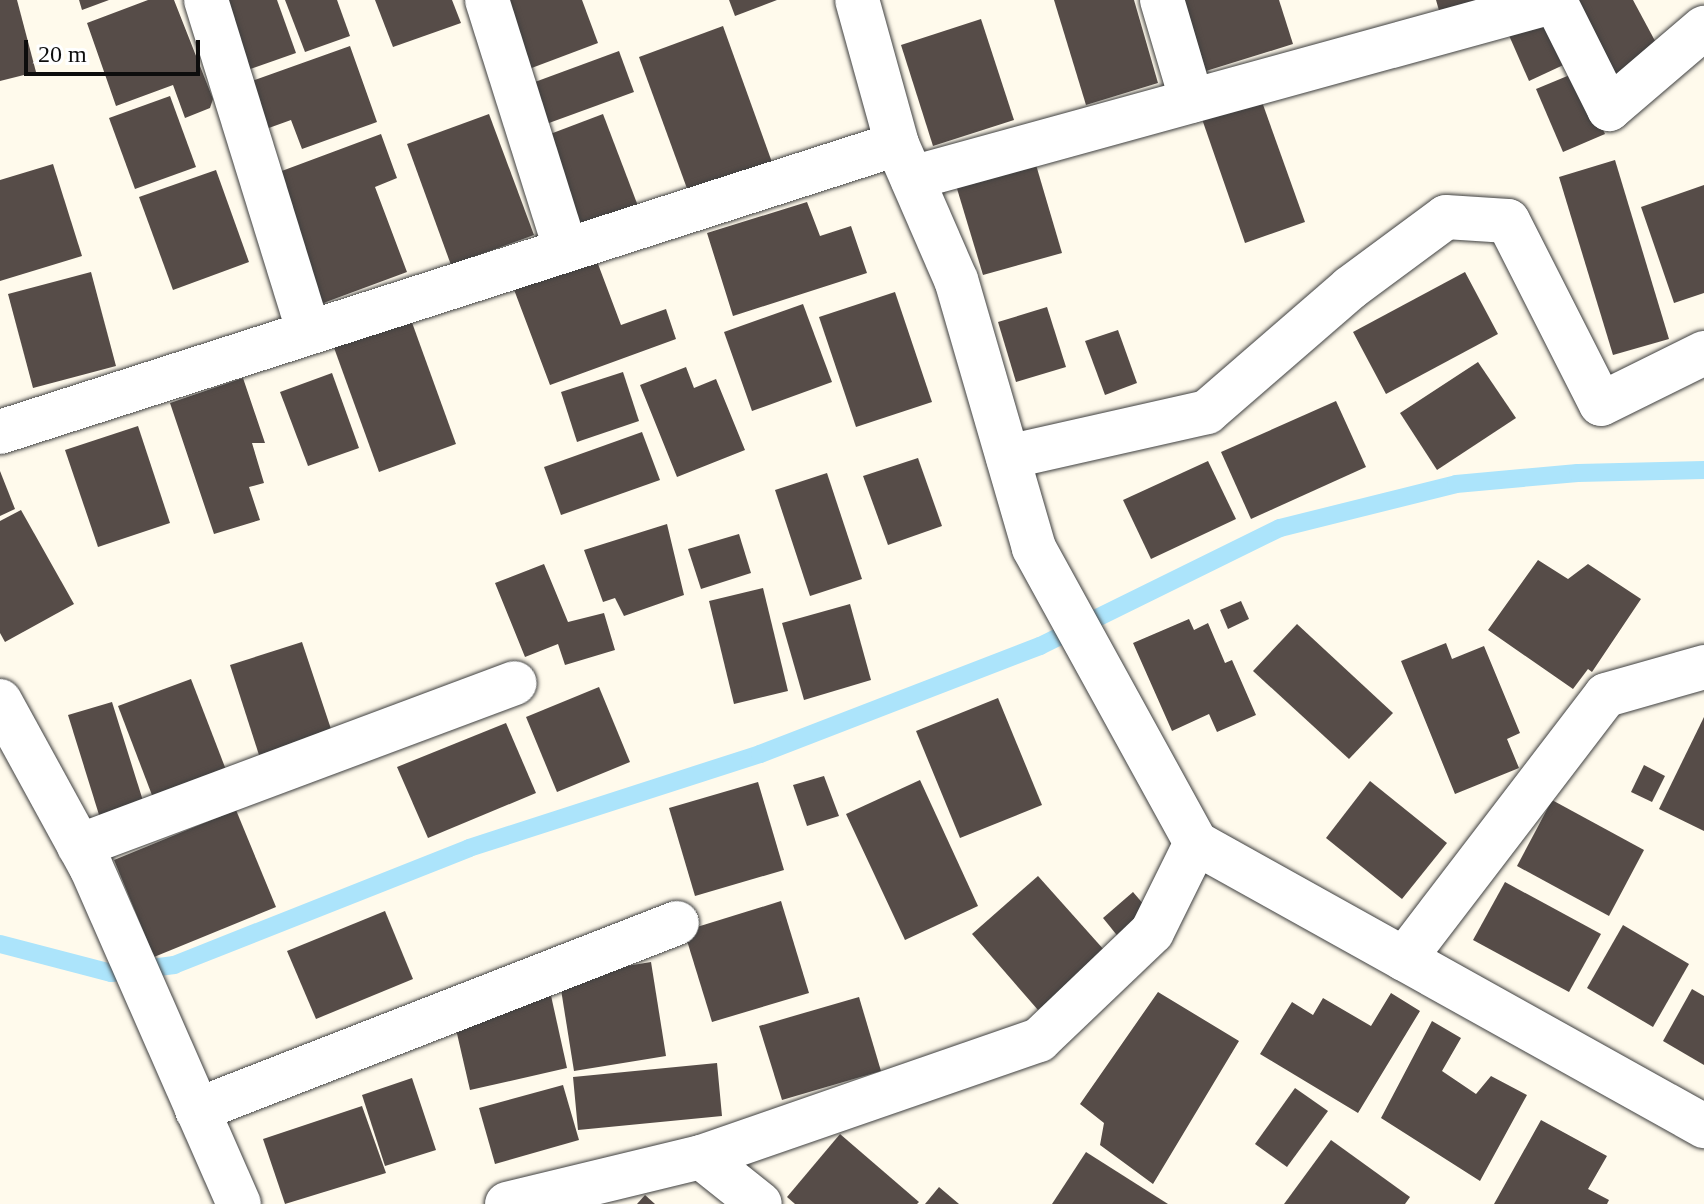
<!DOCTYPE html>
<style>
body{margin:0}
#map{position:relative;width:1704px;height:1204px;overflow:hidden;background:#fffaec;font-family:Georgia,serif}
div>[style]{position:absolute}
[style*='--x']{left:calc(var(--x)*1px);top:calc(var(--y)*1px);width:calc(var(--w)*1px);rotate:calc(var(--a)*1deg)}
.stream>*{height:18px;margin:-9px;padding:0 9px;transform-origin:9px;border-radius:9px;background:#ace4fb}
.building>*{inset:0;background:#564c48}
.roads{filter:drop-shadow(0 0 2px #404040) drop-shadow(0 0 2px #404040)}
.minor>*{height:44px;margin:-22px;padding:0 22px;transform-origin:22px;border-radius:22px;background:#fff}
span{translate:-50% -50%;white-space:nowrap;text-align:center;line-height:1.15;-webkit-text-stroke:8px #fff;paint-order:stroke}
.scale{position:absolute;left:24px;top:40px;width:176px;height:36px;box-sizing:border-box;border:4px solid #0d0d0d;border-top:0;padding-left:10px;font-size:24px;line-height:28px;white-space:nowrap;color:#0d0d0d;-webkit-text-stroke:6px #fff;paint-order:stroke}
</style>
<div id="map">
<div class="stream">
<div style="--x:0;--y:944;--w:115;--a:14.6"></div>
<div style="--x:111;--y:973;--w:64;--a:-7.2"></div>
<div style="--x:174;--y:965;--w:317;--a:-21.6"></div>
<div style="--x:469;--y:848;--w:306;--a:-17.9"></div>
<div style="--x:760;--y:754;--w:300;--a:-21.1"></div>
<div style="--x:1040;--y:646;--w:267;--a:-26.2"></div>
<div style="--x:1280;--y:528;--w:181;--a:-14"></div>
<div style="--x:1456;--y:484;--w:122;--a:-5.2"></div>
<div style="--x:1578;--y:473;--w:126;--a:-1.4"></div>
</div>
<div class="building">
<div style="clip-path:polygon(0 0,17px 0,36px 72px,0 81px)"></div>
<div style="clip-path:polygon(79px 0,109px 0,82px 10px)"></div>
<div style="clip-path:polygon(148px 0,174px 0,213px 99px,210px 108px,185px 118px,173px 85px,116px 106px,87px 23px)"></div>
<div style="clip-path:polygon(212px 0,277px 0,296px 53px,239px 73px)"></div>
<div style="clip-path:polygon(285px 0,337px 0,350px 36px,305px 52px)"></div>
<div style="clip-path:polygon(375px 0,452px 0,461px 23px,393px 47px)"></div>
<div style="clip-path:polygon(493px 0,582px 0,598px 43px,521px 72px)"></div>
<div style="clip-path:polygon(729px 0,777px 0,735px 16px)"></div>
<div style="clip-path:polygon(1054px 0,1134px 0,1158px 83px,1086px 105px)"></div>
<div style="clip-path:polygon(1184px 0,1279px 0,1293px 44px,1206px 71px)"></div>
<div style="clip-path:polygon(1436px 0,1507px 0,1442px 21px)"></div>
<div style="clip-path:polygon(1579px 0,1633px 0,1661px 52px,1611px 80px,1570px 5px)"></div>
<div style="clip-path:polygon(1547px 4px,1572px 61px,1529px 81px,1504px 24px)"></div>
<div style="clip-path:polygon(981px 19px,1014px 120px,933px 146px,901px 45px)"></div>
<div style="clip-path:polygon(723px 26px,773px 165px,689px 194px,639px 57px)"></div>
<div style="clip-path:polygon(350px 46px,377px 122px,302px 149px,291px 120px,266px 129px,249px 82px)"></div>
<div style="clip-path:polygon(619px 51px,634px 92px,538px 127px,524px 86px)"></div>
<div style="clip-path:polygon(1577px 72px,1605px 134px,1563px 152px,1536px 89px)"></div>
<div style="clip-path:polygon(170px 96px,196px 167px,135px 189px,109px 118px)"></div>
<div style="clip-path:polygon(1261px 99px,1305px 222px,1245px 243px,1202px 119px)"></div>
<div style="clip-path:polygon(489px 114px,534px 235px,451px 265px,407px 144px)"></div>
<div style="clip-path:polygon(603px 114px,638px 206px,572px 230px,537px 139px)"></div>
<div style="clip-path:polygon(381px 134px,397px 178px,375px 187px,407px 272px,318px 305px,271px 175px)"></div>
<div style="clip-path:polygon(1034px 158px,1062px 253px,983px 275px,955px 182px)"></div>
<div style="clip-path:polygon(1615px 160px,1669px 339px,1613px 355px,1559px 177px)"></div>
<div style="clip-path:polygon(53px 164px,82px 256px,0 281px,0 180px)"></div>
<div style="clip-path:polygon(216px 170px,249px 262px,173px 290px,139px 197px)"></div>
<div style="clip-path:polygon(1704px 185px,1704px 293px,1674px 303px,1641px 207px)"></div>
<div style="clip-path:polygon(807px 202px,820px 236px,851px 226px,867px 273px,733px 316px,707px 233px)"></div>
<div style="clip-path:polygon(595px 256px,621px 325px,666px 309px,676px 339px,550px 385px,513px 287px)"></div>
<div style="clip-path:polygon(91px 272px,116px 366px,33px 388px,8px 294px)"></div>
<div style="clip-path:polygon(1465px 272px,1498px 334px,1386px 394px,1353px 332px)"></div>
<div style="clip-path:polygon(895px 292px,932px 402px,856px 427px,819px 317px)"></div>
<div style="clip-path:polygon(803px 304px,832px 382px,752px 411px,724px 332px)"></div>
<div style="clip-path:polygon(1047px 307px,1066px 367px,1016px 382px,998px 322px)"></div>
<div style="clip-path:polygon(410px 317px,456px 444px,379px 472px,333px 345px)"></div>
<div style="clip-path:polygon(1118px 330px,1137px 383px,1105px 395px,1085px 341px)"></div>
<div style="clip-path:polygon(1478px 362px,1516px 418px,1437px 470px,1400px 413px)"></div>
<div style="clip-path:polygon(686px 367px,694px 388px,716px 379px,745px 450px,677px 477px,640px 385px)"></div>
<div style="clip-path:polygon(623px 372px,639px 421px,577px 442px,561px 392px)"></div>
<div style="clip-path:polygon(332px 373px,359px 448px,308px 466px,280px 392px)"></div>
<div style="clip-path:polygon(243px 378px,265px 443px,252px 443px,264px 483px,249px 487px,260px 520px,214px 534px,170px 403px)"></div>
<div style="clip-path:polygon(1336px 401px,1366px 467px,1251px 519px,1221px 452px)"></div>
<div style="clip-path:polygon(138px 426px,170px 523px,98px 547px,65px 450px)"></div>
<div style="clip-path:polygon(642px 432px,660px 480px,561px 515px,544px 467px)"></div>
<div style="clip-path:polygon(918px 458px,942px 526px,888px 545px,863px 476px)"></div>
<div style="clip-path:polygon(1208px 461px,1236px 519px,1151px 559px,1123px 500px)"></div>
<div style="clip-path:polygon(0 471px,15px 509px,0 516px)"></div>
<div style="clip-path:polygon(827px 473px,862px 579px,810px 596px,775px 490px)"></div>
<div style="clip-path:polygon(21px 510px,74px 604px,5px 642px,0 633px,0 521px)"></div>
<div style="clip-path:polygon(667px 524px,684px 595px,624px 616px,615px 598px,603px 602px,584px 550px)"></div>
<div style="clip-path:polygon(739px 534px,751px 573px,701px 589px,688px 549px)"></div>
<div style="clip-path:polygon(1538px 560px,1568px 579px,1588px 564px,1641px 599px,1592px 672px,1588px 669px,1573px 689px,1488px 630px)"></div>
<div style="clip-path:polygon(544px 564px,568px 622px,604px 613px,615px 650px,565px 665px,558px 644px,525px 657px,495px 583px)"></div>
<div style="clip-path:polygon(763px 588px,788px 691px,734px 704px,709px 601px)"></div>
<div style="clip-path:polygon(1241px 601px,1249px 619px,1228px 629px,1220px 610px)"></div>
<div style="clip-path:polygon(850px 604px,871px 680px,804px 700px,782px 623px)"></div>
<div style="clip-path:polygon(1189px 619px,1194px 630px,1208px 623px,1225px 663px,1232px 660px,1256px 715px,1217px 732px,1209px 714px,1172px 731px,1133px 643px)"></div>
<div style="clip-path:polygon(1297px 624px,1393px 713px,1349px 759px,1253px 671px)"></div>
<div style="clip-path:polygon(302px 642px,332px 732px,259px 755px,230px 665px)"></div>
<div style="clip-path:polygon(1446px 643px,1452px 659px,1484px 646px,1520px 733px,1507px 739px,1519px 768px,1455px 794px,1401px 661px)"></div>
<div style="clip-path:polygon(191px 679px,228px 775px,155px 803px,118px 706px)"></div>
<div style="clip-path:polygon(599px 687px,630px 762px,557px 792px,526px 717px)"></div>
<div style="clip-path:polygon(998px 698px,1042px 805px,960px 838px,916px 731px)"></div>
<div style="clip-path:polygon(112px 702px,144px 804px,100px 818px,68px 715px)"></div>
<div style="clip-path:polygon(1704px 717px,1704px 831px,1659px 809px)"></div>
<div style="clip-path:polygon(506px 723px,536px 793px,428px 838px,397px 767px)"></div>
<div style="clip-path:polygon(1644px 765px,1665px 776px,1652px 802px,1631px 792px)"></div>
<div style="clip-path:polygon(824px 776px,839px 816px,807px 826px,793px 785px)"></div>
<div style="clip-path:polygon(920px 780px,978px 906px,905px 940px,846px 814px)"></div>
<div style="clip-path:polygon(1370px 781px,1447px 843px,1402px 899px,1326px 838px)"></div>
<div style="clip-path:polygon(758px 782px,784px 870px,695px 896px,669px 808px)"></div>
<div style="clip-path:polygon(1552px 800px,1644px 850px,1609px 916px,1517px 866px)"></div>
<div style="clip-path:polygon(236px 810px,276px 907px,154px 957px,114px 860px)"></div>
<div style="clip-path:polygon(1038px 876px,1105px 951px,1038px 1010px,972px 934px)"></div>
<div style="clip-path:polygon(1505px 882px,1601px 934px,1569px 992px,1473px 940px)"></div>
<div style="clip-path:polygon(1133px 892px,1151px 913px,1120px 939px,1103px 918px)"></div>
<div style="clip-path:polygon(781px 901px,809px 993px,712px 1022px,684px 931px)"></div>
<div style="clip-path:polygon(385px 911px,413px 979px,316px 1019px,287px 951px)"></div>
<div style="clip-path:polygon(1623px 925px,1689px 964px,1653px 1027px,1587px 988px)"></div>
<div style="clip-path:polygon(651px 962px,666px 1056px,574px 1071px,559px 977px)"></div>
<div style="clip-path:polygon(1692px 989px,1704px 996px,1704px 1065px,1663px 1041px)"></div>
<div style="clip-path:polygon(550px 991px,567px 1068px,470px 1090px,452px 1012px)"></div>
<div style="clip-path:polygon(1158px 992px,1239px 1041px,1153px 1184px,1100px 1145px,1104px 1123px,1080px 1104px)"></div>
<div style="clip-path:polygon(1391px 993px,1420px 1011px,1358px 1113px,1260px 1054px,1292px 1002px,1313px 1015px,1323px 998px,1371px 1026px)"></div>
<div style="clip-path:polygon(859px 997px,881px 1071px,782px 1100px,759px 1026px)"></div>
<div style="clip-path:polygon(1432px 1021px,1461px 1038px,1442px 1071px,1476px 1094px,1491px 1076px,1527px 1095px,1480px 1181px,1381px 1118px)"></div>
<div style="clip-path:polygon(717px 1063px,722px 1116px,578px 1130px,573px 1077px)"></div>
<div style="clip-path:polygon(412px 1078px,436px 1150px,385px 1166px,362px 1095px)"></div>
<div style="clip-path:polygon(563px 1085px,579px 1140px,495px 1164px,479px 1108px)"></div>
<div style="clip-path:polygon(1295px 1088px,1328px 1111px,1287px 1167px,1255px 1144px)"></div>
<div style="clip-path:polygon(362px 1106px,386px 1173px,285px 1204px,263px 1139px)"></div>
<div style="clip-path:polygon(1541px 1120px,1607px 1156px,1588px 1189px,1609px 1200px,1607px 1204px,1494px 1204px)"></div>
<div style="clip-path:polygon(840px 1134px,919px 1202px,917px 1204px,795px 1204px,787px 1197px)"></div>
<div style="clip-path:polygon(1331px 1140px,1410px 1197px,1405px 1204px,1284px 1204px)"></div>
<div style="clip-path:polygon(1086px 1152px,1168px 1204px,1052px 1204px)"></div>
<div style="clip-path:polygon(939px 1187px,959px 1204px,925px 1204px)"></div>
<div style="clip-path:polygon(645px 1195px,655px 1204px,637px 1204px)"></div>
</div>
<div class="roads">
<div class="minor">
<div style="--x:206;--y:0;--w:348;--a:72.8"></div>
<div style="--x:487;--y:0;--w:262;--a:72.5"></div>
<div style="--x:1162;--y:0;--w:105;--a:73.5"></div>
<div style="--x:912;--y:178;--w:667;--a:-15.39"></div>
<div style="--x:1555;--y:1;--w:121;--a:63.4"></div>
<div style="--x:1609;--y:109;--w:125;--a:-40.5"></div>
<div style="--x:0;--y:432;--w:942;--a:-17.8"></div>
<div style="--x:1008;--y:457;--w:204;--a:-12.7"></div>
<div style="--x:1207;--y:412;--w:189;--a:-40.9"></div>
<div style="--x:1350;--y:288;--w:119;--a:-36.5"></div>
<div style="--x:1446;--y:217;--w:62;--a:3.7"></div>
<div style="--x:1508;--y:221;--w:205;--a:63.1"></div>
<div style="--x:1601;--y:404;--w:115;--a:-26.3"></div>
<div style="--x:0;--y:701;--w:189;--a:61.3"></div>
<div style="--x:91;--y:867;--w:368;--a:66.3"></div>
<div style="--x:1196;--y:843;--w:582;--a:29.12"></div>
<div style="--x:79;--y:846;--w:465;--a:-20.5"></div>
<div style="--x:1404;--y:959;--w:332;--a:-52.6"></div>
<div style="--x:1606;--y:695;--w:102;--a:-15.9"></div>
<div style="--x:197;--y:1110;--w:515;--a:-21.29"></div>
<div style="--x:701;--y:1157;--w:75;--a:38.5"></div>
<div style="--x:507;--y:1204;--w:200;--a:-13.6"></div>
<div style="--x:701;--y:1157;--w:358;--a:-19.1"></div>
<div style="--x:1039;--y:1040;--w:156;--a:-43.7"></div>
<div style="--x:1152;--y:932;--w:99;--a:-63.7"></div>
<div style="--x:1196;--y:843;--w:337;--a:-118.8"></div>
<div style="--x:1034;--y:548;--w:279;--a:-106.2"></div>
<div style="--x:956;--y:280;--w:148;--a:-113.5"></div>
<div style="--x:897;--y:144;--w:149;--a:-105.5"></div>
</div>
</div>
<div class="scale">20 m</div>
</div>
